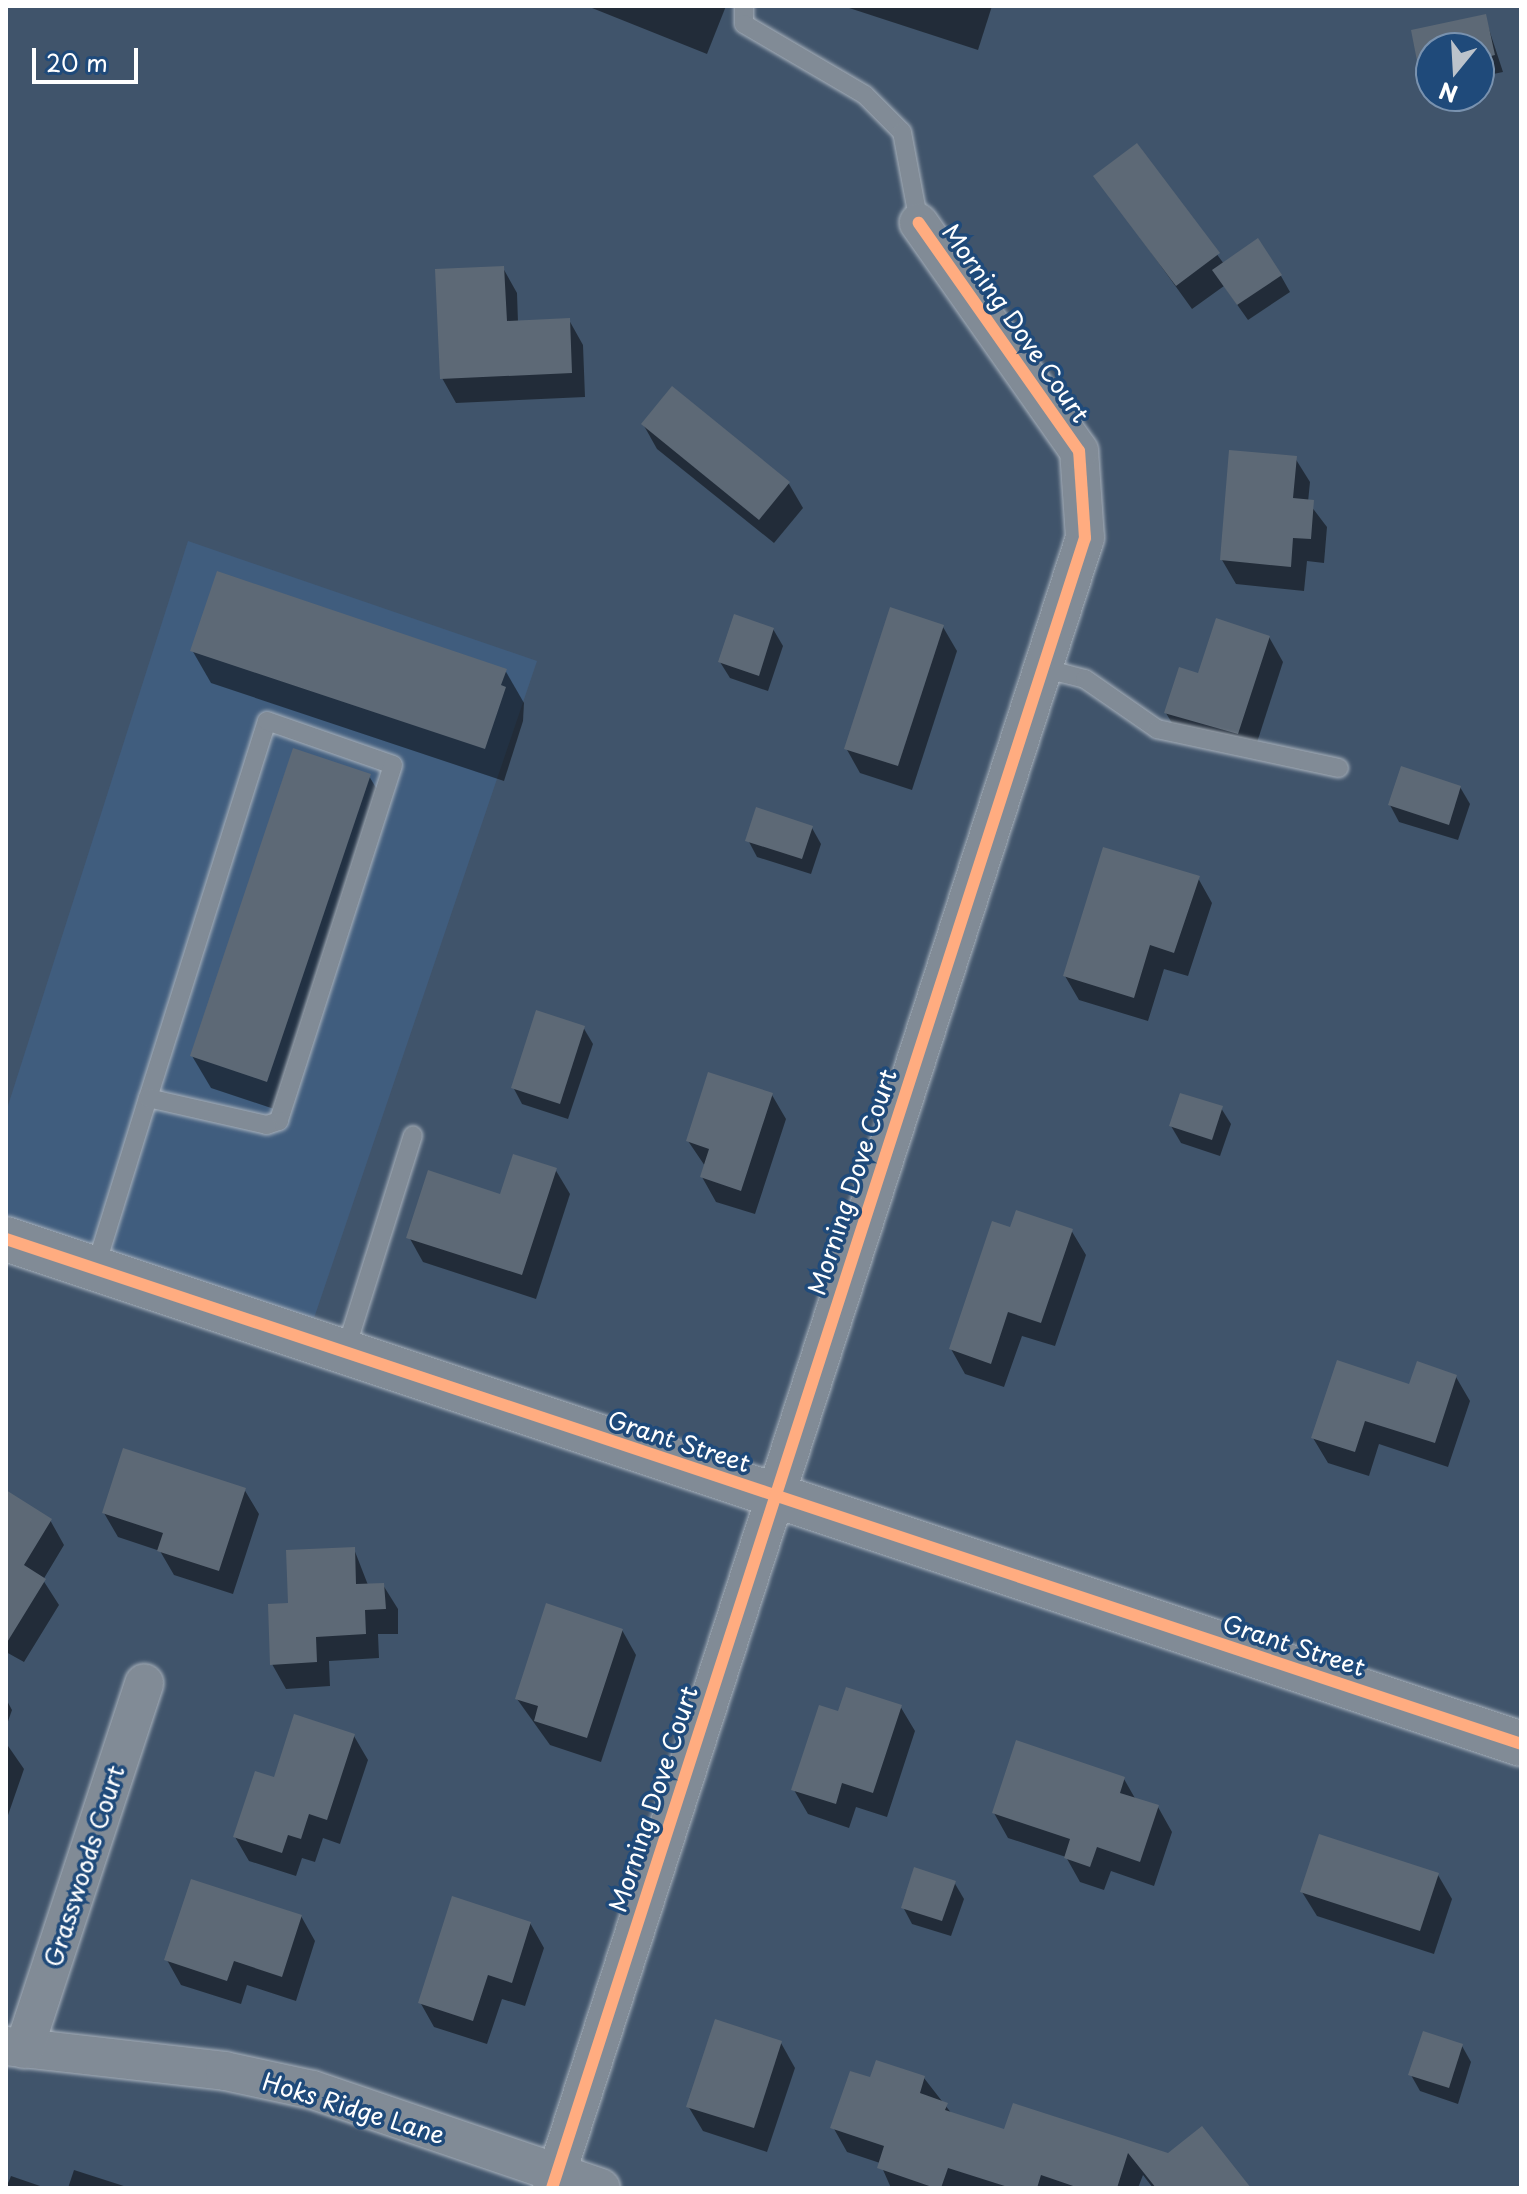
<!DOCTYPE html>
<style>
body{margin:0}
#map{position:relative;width:1527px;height:2194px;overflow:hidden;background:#40546b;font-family:"Playpen Sans",sans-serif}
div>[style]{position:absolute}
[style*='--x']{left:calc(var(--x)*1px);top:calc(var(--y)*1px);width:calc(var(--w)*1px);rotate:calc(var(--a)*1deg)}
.built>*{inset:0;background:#405d7e}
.shadow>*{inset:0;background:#0007}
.building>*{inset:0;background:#5d6976}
.roads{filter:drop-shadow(0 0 2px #a9b2bc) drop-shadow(0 0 2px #a9b2bc)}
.service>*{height:18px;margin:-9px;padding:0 9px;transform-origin:9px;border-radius:9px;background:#818b96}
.minor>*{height:38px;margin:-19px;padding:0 19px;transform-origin:19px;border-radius:19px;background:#818b96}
.tertiary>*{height:44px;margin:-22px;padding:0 22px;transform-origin:22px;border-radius:22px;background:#818b96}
.cycleway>*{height:12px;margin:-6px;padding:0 6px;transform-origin:6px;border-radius:6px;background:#ffac80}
span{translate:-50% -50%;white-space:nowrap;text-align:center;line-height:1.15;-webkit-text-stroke:7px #1f4a7a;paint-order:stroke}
.street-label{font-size:24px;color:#fff}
.frame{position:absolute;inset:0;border:8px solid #fff;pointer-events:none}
.north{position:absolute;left:1415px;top:32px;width:80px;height:80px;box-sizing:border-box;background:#1f4a7a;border:2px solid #7992af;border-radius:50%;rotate:198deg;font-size:22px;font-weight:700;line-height:32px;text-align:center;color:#fff}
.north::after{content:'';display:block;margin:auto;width:28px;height:36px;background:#bcc3cb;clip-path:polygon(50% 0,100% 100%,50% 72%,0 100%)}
.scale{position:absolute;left:32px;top:48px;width:106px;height:36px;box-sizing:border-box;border:4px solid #fff;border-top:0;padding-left:10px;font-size:24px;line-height:28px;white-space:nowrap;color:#fff;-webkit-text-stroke:6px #1f4a7a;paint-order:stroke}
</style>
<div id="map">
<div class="built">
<div style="clip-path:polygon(188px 541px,537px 661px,313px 1321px,6px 1219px,6px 1112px)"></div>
</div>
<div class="shadow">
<div style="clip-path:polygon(587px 6px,726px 6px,707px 54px)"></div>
<div style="clip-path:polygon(843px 6px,992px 6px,978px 50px)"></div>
<div style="clip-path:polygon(1485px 17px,1503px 72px,1479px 77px,1479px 48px,1431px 48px,1431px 87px,1413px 32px)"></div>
<div style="clip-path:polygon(1137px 145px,1224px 264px,1281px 276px,1290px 292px,1248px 320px,1224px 286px,1192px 309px,1096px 176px)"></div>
<div style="clip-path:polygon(503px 268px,517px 293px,518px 322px,569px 320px,583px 345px,585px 397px,456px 403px,442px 378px)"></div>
<div style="clip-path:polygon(643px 424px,789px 484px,803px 508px,774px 543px,657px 449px)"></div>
<div style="clip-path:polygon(1295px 458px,1310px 482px,1308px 502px,1327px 527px,1324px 563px,1307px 561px,1304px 591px,1236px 584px,1222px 560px)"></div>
<div style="clip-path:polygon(943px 627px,957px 651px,912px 790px,860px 773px,846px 748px)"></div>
<div style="clip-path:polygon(773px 629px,783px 646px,768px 691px,730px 678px,720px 662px)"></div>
<div style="clip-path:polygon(1269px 637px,1283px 662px,1252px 758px,1180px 737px,1166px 713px,1199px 676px)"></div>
<div style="clip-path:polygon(192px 650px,505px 670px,524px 703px,523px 721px,504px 781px,211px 683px)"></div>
<div style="clip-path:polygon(369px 776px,388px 808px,286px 1113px,211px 1088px,192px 1056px)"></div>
<div style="clip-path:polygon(1460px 787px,1470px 804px,1458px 840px,1399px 822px,1390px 805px)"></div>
<div style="clip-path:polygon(812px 828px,821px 844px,811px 874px,757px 857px,748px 840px)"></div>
<div style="clip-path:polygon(1198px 878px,1212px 903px,1188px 976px,1164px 969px,1148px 1021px,1079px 1000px,1065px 976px)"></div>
<div style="clip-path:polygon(583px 1027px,593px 1044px,568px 1119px,522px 1104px,513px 1087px)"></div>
<div style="clip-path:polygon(772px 1095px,786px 1119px,755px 1214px,716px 1202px,702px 1177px,705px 1166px,688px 1141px)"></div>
<div style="clip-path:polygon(1221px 1108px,1231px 1124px,1220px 1156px,1181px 1143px,1171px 1126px)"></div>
<div style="clip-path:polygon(555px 1169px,570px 1194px,536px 1299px,423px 1262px,409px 1237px)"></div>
<div style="clip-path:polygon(1012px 1229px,1071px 1230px,1086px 1255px,1055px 1346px,1022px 1336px,1004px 1387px,965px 1374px,951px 1349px)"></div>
<div style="clip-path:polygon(1456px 1377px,1470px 1401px,1448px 1467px,1379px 1444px,1369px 1476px,1328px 1463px,1313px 1438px,1411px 1387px)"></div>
<div style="clip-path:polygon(244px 1489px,259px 1514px,233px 1594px,174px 1575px,160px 1551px,118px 1537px,104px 1513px)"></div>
<div style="clip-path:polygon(6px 1493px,50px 1520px,64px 1545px,43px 1580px,59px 1605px,24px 1662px,6px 1652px)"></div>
<div style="clip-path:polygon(354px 1549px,368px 1585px,383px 1585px,398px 1609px,398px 1634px,378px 1634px,379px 1658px,329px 1661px,330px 1686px,286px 1689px,272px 1664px,290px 1605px)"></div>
<div style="clip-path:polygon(622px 1630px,636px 1655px,601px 1762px,550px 1745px,517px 1699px)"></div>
<div style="clip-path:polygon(6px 1699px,12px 1710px,6px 1727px)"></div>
<div style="clip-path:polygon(900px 1706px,915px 1731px,887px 1817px,856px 1807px,849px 1828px,808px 1814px,794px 1790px,839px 1714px)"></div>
<div style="clip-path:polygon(354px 1736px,368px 1760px,340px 1844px,323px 1838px,315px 1862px,302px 1858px,296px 1876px,249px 1861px,235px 1837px,275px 1780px)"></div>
<div style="clip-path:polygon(6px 1743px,24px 1769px,6px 1821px)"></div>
<div style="clip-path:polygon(1124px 1779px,1136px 1800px,1158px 1807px,1172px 1832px,1154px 1886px,1111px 1871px,1104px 1890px,1080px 1882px,1066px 1857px,1008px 1838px,994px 1813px)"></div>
<div style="clip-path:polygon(1438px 1875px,1452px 1899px,1434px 1954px,1317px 1916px,1302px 1892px)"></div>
<div style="clip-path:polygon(954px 1882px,964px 1899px,951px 1936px,912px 1924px,903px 1907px)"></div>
<div style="clip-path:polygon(301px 1916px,315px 1941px,296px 2001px,247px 1985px,241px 2004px,181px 1985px,167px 1960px)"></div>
<div style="clip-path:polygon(530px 1923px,544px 1948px,525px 2006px,502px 1999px,487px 2044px,434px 2027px,420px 2002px)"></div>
<div style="clip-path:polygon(781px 2043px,795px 2068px,767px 2152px,703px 2131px,688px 2106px)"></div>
<div style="clip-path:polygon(1462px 2046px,1471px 2062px,1458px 2104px,1420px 2091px,1411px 2075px)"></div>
<div style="clip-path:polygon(924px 2078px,952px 2114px,1005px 2132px,1168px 2155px,1249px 2188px,1153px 2188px,1143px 2175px,1138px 2188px,891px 2188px,880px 2163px,847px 2152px,833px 2127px,871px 2080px)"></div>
<div style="clip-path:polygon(74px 2170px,130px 2188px,68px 2188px)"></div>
<div style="clip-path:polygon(11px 2176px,46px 2188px,6px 2188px)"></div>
</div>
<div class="building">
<div style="clip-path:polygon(1486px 14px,1495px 55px,1479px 59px,1479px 48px,1431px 48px,1431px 69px,1419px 71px,1411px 30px)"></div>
<div style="clip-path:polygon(1137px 143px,1220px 253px,1176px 286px,1093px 176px)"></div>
<div style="clip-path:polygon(1258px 238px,1282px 275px,1237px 305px,1212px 270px)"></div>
<div style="clip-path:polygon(504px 266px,507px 321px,570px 318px,572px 373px,440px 379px,435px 269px)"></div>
<div style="clip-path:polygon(672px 386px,790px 482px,759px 520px,641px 424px)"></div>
<div style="clip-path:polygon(1229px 450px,1297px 456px,1293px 498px,1314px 500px,1311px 539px,1293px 538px,1291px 567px,1220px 560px)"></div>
<div style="clip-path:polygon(217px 571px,507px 669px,501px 685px,506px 687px,485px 749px,190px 651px)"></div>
<div style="clip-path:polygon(890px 607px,944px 625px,898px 766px,844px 749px)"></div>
<div style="clip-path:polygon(734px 614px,774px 628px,759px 676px,718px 662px)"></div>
<div style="clip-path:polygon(1216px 618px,1270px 636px,1238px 734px,1164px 713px,1179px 667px,1198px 673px)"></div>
<div style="clip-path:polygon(293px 748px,371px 774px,267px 1082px,190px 1056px)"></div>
<div style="clip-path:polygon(1401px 766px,1461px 786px,1449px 825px,1388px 805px)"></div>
<div style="clip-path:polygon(756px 807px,813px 826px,802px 859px,745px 841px)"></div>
<div style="clip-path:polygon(1103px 847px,1200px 876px,1174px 953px,1150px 945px,1134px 998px,1063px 976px)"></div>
<div style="clip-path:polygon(536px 1010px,585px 1026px,560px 1104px,511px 1088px)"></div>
<div style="clip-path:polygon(708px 1072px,773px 1093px,741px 1191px,700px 1177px,709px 1149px,686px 1141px)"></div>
<div style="clip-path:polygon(1180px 1093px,1223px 1106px,1212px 1140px,1169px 1126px)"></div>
<div style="clip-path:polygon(513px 1154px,557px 1168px,522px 1275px,406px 1238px,428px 1170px,500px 1194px)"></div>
<div style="clip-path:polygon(1016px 1210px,1073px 1229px,1041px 1323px,1008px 1312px,991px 1364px,949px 1349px,992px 1221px,1010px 1227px)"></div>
<div style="clip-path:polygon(1337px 1360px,1409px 1384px,1417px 1361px,1457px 1375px,1435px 1443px,1365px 1421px,1355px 1452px,1311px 1438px)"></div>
<div style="clip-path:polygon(123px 1448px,246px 1488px,219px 1571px,157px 1551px,163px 1533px,102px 1513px)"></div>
<div style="clip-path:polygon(6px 1490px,52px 1519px,24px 1565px,46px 1579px,6px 1644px)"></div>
<div style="clip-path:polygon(355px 1547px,356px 1584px,384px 1583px,386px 1609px,365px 1610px,366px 1634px,316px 1637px,317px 1662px,270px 1665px,268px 1604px,288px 1603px,286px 1550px)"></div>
<div style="clip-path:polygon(546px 1603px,623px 1629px,587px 1738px,534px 1721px,538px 1706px,515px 1699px)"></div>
<div style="clip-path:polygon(846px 1687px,902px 1705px,873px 1793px,842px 1783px,836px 1804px,791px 1790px,819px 1705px,838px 1711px)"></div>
<div style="clip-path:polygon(294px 1714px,355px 1734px,327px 1820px,309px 1814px,301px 1839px,288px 1835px,282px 1853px,233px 1837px,255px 1771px,274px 1777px)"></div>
<div style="clip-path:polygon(1016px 1740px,1125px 1777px,1120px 1793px,1159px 1805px,1140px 1862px,1097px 1847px,1090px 1867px,1064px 1858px,1070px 1839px,992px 1813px)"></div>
<div style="clip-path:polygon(1319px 1834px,1439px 1873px,1420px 1931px,1300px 1892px)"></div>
<div style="clip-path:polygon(914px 1867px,956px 1881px,942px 1921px,901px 1908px)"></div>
<div style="clip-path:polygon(191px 1879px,302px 1915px,282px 1977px,234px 1961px,227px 1981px,164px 1960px)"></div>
<div style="clip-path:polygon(452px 1896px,531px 1922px,512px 1983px,488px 1975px,473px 2021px,418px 2003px)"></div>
<div style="clip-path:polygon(715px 2019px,782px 2041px,754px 2128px,686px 2107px)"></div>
<div style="clip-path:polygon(1423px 2031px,1463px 2044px,1449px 2088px,1408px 2075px)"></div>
<div style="clip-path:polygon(876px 2060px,925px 2076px,920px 2093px,948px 2103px,945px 2110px,1004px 2129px,1013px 2103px,1168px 2153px,1202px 2126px,1251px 2188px,1156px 2188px,1128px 2153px,1117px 2188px,1079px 2188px,1041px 2175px,1037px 2188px,1011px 2188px,948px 2168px,941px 2188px,935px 2188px,877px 2168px,884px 2146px,830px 2128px,850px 2071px,870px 2077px)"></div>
</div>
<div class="roads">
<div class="service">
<div style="--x:744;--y:6;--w:18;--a:90"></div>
<div style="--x:744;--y:24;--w:140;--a:30.4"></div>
<div style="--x:865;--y:95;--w:52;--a:45"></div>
<div style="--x:902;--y:132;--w:93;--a:79.4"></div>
<div style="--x:1042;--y:668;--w:44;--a:14.3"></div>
<div style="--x:1085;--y:679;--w:88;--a:34.8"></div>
<div style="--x:1157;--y:729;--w:186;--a:12.1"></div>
<div style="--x:95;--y:1269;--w:179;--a:-72.8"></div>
<div style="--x:148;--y:1098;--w:395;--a:-72.5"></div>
<div style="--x:267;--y:721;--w:133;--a:19.2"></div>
<div style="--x:393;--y:765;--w:374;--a:107.8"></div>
<div style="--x:279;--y:1121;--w:13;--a:162"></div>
<div style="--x:267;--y:1125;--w:122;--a:-167.2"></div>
<div style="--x:345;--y:1352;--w:227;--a:-72.6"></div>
</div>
<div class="minor">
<div style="--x:6;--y:2046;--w:220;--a:6.5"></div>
<div style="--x:225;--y:2071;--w:90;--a:12.2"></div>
<div style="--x:313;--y:2090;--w:304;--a:18.8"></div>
<div style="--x:24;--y:2049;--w:385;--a:-71.8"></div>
<div style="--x:552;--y:2188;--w:1734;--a:-72.1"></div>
<div style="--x:1085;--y:538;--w:87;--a:-93.9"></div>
<div style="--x:1079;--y:451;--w:279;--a:-125.1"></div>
</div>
<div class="tertiary">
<div style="--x:6;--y:1239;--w:1597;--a:18.43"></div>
</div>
</div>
<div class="cycleway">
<div style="--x:6;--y:1239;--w:1597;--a:18.43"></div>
<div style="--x:552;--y:2188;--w:1734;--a:-72.1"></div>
<div style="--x:1085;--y:538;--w:87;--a:-93.9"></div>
<div style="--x:1079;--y:451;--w:279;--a:-125.1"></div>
</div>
<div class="street-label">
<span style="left:1016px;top:323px;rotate:55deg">Morning Dove Court</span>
<span style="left:852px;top:1182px;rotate:-72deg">Morning Dove Court</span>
<span style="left:679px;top:1441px;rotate:18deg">Grant Street</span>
<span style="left:1294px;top:1645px;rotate:18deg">Grant Street</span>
<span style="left:653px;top:1799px;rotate:-72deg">Morning Dove Court</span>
<span style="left:84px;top:1866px;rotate:-72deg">Grasswoods Court</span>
<span style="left:354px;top:2108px;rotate:17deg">Hoks Ridge Lane</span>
</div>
<div class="frame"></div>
<div class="north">N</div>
<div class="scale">20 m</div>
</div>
